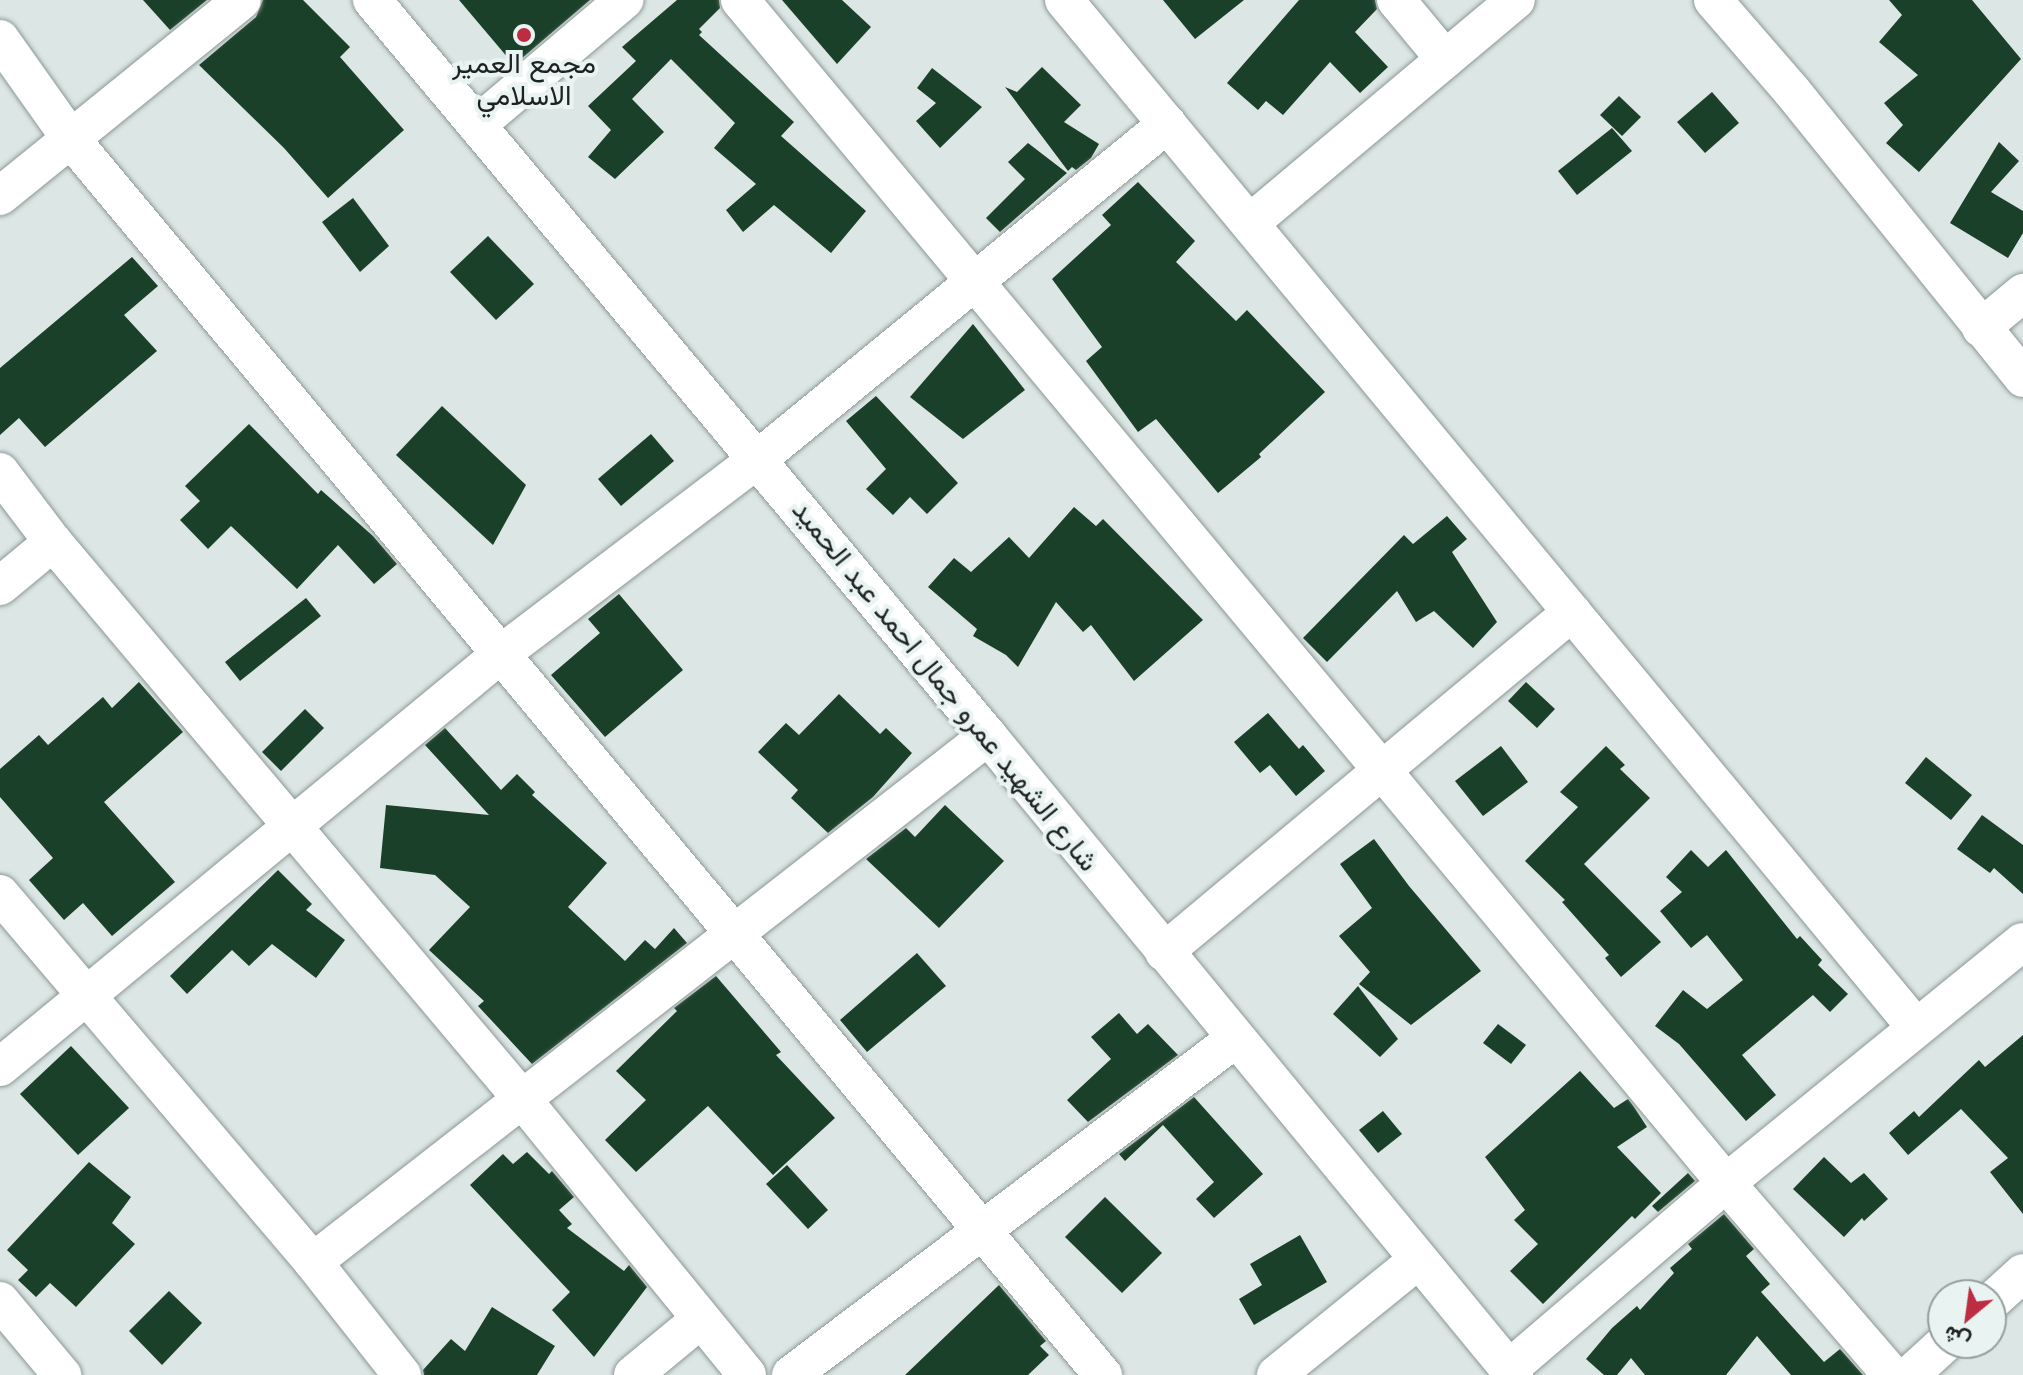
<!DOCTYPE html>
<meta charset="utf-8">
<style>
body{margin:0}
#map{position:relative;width:2023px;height:1375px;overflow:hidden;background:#dbe6e5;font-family:Jost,Vazirmatn,sans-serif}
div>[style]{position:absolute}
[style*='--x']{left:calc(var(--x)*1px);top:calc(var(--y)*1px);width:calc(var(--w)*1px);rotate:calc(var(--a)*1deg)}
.building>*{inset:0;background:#1b4029}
.roads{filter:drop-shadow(0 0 2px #8e9896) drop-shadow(0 0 2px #8e9896)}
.minor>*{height:38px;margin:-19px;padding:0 19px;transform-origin:19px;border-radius:19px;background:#fff}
.dots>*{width:22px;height:22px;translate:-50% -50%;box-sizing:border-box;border:4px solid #e8f3f2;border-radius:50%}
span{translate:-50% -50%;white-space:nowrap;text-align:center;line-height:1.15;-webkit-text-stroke:8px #e8f3f2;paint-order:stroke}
.poi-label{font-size:28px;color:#1d2121}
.street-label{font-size:28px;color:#1d2121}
.north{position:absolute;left:1927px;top:1279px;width:80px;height:80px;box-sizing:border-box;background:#e8f3f2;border:2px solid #979f9e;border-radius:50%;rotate:209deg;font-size:22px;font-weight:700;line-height:32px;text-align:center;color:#1d2121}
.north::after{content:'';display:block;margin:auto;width:28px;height:36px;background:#bd2c41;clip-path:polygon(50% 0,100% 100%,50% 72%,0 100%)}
</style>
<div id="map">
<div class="building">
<div style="clip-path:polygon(143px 0,207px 0,170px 30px)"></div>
<div style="clip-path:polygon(263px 0,303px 0,350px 47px,340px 57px,404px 130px,328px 198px,284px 148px,199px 65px,256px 17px)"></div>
<div style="clip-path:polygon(459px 0,590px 0,514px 65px)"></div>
<div style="clip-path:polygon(677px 0,719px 0,720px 8px,699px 29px,702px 32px,699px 35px,794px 122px,781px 136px,866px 211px,831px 253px,774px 205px,743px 232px,726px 210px,756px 184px,714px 148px,735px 123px,671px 59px,632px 99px,664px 132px,615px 179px,588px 157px,611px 130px,588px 106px,636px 61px,622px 47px)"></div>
<div style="clip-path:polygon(782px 0,842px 0,871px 27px,837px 64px)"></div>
<div style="clip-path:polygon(1163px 0,1244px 0,1195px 39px)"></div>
<div style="clip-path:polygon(1299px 0,1375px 0,1377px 9px,1355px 32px,1388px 67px,1360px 93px,1330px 62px,1283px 115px,1266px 101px,1258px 110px,1227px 83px)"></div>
<div style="clip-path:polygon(1889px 0,1972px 0,2021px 59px,1919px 172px,1886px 143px,1903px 125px,1884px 103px,1918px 75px,1879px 42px,1902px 15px)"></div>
<div style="clip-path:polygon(1042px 67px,1081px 105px,1064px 122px,1099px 144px,1091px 158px,1076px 170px,1072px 167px,1068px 171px,1005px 87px,1017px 92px)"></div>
<div style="clip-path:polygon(932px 68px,982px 107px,940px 148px,916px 121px,936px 103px,917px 88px)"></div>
<div style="clip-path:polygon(1712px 92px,1739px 123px,1705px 153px,1677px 122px)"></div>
<div style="clip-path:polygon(1619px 96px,1641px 117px,1622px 136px,1600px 115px)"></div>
<div style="clip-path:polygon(1612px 128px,1632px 151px,1577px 195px,1558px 171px)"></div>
<div style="clip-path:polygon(1999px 142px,2019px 161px,1991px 192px,2023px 211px,2023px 233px,2008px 258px,1950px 223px)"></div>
<div style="clip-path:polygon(1028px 143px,1067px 173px,1000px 232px,986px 218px,1025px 179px,1008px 162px)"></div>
<div style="clip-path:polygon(1138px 182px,1195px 241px,1176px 262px,1236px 321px,1247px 310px,1325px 392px,1259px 454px,1261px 457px,1218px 493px,1156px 419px,1138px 432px,1086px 361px,1102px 347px,1052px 279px,1111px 225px,1102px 215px)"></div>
<div style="clip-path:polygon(353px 198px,389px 246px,360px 272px,322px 222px)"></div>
<div style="clip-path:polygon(488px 236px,534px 284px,496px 320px,450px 272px)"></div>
<div style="clip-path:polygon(132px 257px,158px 286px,124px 315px,157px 351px,45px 447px,19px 418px,0 435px,0 368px)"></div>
<div style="clip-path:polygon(973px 324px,1025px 390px,963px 439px,910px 397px)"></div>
<div style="clip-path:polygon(876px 396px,958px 483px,927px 514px,910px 497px,893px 515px,866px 489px,886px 469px,846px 421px)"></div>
<div style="clip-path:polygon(442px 406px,526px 485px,493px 545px,396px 455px)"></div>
<div style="clip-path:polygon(249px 424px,318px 494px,321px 490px,373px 536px,397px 564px,374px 584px,338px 545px,297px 589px,231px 526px,208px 549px,180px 520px,200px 501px,185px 486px)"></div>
<div style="clip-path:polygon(651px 434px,674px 461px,621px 506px,598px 479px)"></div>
<div style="clip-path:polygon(1074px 507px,1096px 526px,1103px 519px,1203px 620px,1134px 681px,1091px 625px,1083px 632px,1056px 602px,1018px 667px,1006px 655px,973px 636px,977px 629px,928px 587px,954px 558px,971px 572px,1009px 537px,1029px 558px)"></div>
<div style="clip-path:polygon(1447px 516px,1467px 539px,1452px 552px,1497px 622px,1473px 648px,1434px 611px,1416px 622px,1397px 591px,1327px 662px,1303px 638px,1404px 535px,1413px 544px)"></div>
<div style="clip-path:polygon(619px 594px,683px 670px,605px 737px,551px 675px,600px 633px,588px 619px)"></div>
<div style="clip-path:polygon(306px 598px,321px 616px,240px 681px,225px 662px)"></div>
<div style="clip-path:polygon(139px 682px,183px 732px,104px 802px,175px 882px,112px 936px,83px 903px,64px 920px,29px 880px,53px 858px,0 797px,0 769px,39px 735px,48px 745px,103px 697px,112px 708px)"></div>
<div style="clip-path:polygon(1526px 682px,1555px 709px,1537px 728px,1508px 701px)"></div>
<div style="clip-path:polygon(839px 694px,880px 734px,886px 728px,912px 753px,873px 797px,828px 833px,791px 798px,798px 790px,758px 752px,786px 723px,799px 735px)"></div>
<div style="clip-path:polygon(305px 709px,324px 728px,281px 771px,262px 752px)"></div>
<div style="clip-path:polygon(1268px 713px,1299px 749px,1303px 745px,1325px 771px,1296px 796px,1270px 765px,1260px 773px,1234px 742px)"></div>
<div style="clip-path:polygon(445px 728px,501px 790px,517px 774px,535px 792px,532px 795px,607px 863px,568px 907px,625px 961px,645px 940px,655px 949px,674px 928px,687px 943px,532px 1064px,478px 1006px,484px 1001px,429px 950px,470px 907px,435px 875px,380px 868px,386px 805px,489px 815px,425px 745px)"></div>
<div style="clip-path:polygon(1501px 746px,1528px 782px,1483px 816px,1455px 781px)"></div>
<div style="clip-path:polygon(1606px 746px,1625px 765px,1620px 769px,1650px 798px,1584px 864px,1661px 942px,1621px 977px,1605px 958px,1609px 955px,1562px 902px,1565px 900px,1525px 861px,1578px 807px,1560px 792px)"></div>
<div style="clip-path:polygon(1926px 757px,1972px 795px,1951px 820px,1905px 783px)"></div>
<div style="clip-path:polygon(945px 805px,1004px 861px,939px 928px,866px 859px,906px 828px,915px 837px)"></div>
<div style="clip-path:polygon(1982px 815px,2023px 845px,2023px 894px,1994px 868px,1990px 873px,1957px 849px)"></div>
<div style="clip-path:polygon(1374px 839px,1409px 886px,1481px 971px,1411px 1025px,1359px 984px,1370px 972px,1339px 936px,1372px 908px,1340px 864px)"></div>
<div style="clip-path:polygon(1691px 850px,1708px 867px,1726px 850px,1797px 939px,1800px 936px,1822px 960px,1818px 965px,1848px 994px,1830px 1012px,1813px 995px,1742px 1055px,1776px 1095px,1746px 1121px,1679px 1044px,1655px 1026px,1683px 990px,1707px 1009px,1743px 980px,1707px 935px,1691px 948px,1660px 911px,1682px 892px,1666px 877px)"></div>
<div style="clip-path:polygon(278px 870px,312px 904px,306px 910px,345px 940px,316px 978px,272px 944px,249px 966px,232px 950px,187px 994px,170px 976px)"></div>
<div style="clip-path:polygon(917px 953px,946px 986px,867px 1052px,840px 1020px)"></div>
<div style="clip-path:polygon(716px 976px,781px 1052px,776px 1055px,835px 1118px,773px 1175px,708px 1106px,636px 1172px,605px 1140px,646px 1100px,616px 1071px,677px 1011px,674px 1008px)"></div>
<div style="clip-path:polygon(1358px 986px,1398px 1039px,1380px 1057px,1333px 1014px)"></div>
<div style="clip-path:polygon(1119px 1013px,1137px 1034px,1148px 1024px,1178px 1055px,1088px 1122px,1067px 1100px,1111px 1059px,1091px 1037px)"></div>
<div style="clip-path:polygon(1498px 1024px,1526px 1045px,1511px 1064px,1483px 1043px)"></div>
<div style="clip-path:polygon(2023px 1035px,2023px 1214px,1990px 1172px,2008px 1158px,1961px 1109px,1908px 1155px,1889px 1133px,1914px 1111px,1919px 1117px,1979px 1060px,1985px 1067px)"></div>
<div style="clip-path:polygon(71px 1046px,129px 1108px,78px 1155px,20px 1094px)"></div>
<div style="clip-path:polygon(1580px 1071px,1614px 1108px,1628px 1099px,1634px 1107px,1647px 1127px,1617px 1147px,1661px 1193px,1635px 1219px,1632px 1216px,1543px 1304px,1510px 1271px,1538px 1244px,1514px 1220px,1525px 1210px,1485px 1157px)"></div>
<div style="clip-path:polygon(1194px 1097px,1263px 1174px,1214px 1218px,1196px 1199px,1214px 1182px,1163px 1125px,1125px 1161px,1119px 1154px)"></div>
<div style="clip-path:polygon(1383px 1111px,1402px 1134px,1378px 1153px,1359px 1130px)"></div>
<div style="clip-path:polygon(527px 1152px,549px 1174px,552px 1171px,574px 1197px,559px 1210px,572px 1224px,567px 1228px,624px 1271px,629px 1265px,647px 1287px,594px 1357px,552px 1310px,570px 1292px,470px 1185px,503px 1154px,513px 1164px)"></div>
<div style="clip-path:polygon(1824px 1157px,1851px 1183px,1864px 1173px,1888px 1199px,1864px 1221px,1862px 1218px,1844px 1237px,1793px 1189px)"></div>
<div style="clip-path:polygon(89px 1162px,131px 1197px,112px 1223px,135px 1244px,76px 1307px,50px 1283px,36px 1297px,18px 1280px,28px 1270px,7px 1250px)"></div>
<div style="clip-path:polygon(787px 1165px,828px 1210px,808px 1229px,766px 1184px)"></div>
<div style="clip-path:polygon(1688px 1173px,1695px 1181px,1658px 1212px,1652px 1206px)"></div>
<div style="clip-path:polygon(1105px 1197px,1162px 1253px,1122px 1293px,1065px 1237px)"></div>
<div style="clip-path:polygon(1724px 1214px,1754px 1249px,1746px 1256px,1770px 1284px,1761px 1292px,1824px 1362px,1840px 1349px,1863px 1375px,1791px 1375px,1757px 1336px,1726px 1375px,1645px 1375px,1631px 1358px,1617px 1375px,1604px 1375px,1586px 1359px,1612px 1328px,1637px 1306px,1640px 1310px,1674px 1273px,1670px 1268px,1692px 1249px,1688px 1244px)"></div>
<div style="clip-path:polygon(1300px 1235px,1327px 1282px,1254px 1325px,1239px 1299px,1262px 1285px,1250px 1264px)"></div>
<div style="clip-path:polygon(999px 1285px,1046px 1341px,1040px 1346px,1049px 1355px,1028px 1375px,905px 1375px)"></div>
<div style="clip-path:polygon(169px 1291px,202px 1323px,162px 1365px,129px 1331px)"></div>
<div style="clip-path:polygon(492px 1307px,555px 1346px,537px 1375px,424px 1375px,423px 1370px,451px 1339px,465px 1351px)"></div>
</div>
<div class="roads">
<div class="minor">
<div style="--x:372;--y:0;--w:960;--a:50.07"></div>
<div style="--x:988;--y:736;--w:828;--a:50.54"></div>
<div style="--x:740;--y:0;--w:1540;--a:50.19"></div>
<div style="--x:1726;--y:1183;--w:254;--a:49.2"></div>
<div style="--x:1064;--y:0;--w:1333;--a:50.33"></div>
<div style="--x:1396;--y:0;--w:77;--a:50.3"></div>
<div style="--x:1713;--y:0;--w:119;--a:49.1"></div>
<div style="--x:1791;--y:90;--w:370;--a:51.1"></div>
<div style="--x:0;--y:39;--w:121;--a:54.7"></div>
<div style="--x:70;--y:138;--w:1612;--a:50.14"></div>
<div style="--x:478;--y:124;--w:192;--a:-40.3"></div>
<div style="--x:0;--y:196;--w:311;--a:-39"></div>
<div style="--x:1250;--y:223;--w:347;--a:-40"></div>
<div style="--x:1981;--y:328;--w:55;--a:-39.8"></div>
<div style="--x:0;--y:472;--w:88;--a:52.9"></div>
<div style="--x:53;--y:542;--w:728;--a:49.9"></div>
<div style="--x:522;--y:1099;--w:356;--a:50.8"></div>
<div style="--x:0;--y:586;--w:69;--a:-39.7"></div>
<div style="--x:0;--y:894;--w:483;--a:49.6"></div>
<div style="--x:313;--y:1262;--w:144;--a:51.8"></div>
<div style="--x:1164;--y:952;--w:531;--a:-39.81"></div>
<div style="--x:0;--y:1067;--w:649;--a:-39.5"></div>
<div style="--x:501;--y:654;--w:323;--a:-37.2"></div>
<div style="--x:758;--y:459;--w:529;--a:-39.32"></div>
<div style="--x:313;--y:1262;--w:856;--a:-37.93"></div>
<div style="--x:0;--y:1301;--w:97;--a:50"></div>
<div style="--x:1991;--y:1302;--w:43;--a:-42.2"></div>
<div style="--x:1509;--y:1369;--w:286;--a:-40.6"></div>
<div style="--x:1726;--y:1183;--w:382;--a:-39.1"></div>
<div style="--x:633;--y:1375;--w:88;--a:-39.5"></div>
<div style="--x:791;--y:1375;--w:557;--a:-37.12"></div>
<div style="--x:1276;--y:1375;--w:183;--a:-39"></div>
<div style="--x:1910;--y:1375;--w:47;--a:-42.4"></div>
</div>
</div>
<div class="dots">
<div style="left:524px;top:35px;background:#bd2c41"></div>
</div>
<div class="poi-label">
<span style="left:524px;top:80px">مجمع العمير<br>الاسلامي</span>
</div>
<div class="street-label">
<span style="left:945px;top:686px;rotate:51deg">شارع الشهيد عمرو جمال احمد عبد الحميد</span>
</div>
<div class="north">ش</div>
</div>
